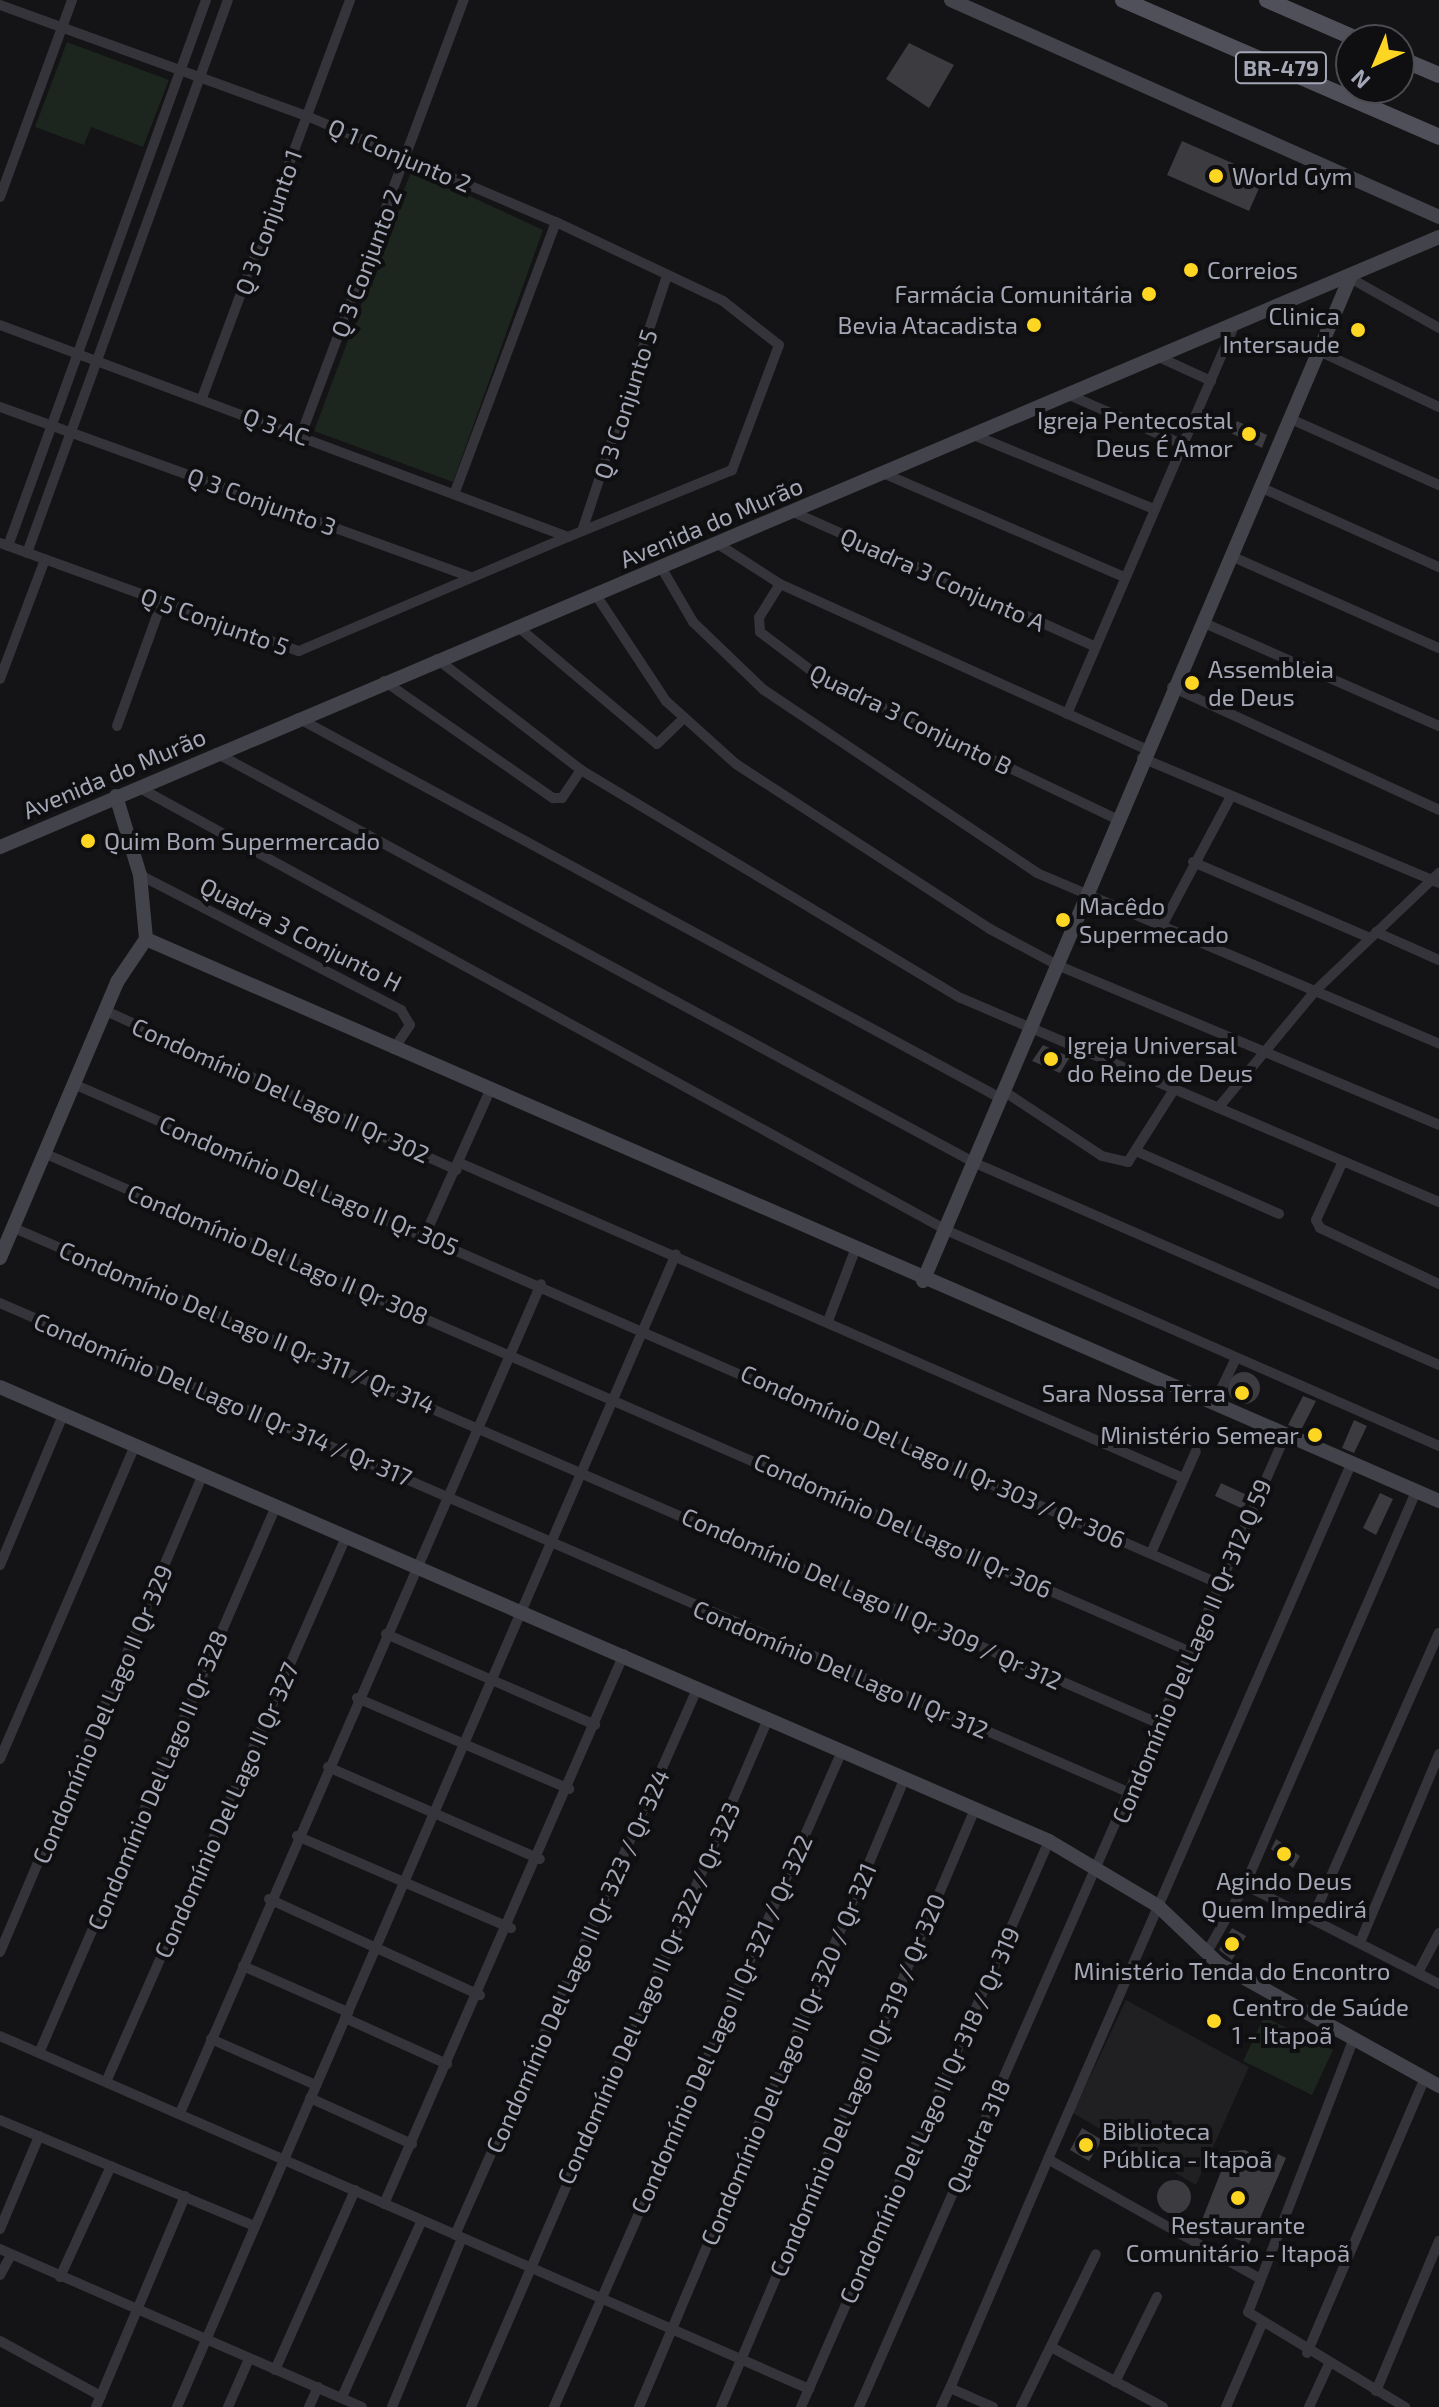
<!DOCTYPE html>
<meta charset="utf-8">
<style>
body{margin:0}
#map{position:relative;width:1439px;height:2407px;overflow:hidden;background:#141315;font-family:"Exo 2",sans-serif}
div>[style]{position:absolute}
[style*='--x']{left:calc(var(--x)*1px);top:calc(var(--y)*1px);width:calc(var(--w)*1px);rotate:calc(var(--a)*1deg)}
.built>*{inset:0;background:#201f22}
.green>*{inset:0;background:#1d251f}
.building>*{inset:0;background:#3b3b40}
.round{border-radius:50%}
.street>*{height:10px;margin:-5px;padding:0 5px;transform-origin:5px;border-radius:5px;background:#34343a}
.secondary>*{height:14px;margin:-7px;padding:0 7px;transform-origin:7px;border-radius:7px;background:#42434b}
.primary>*{height:16px;margin:-8px;padding:0 8px;transform-origin:8px;border-radius:8px;background:#50505a}
.dots>*{width:22px;height:22px;translate:-50% -50%;box-sizing:border-box;border:4px solid #0f0e10;border-radius:50%}
span{translate:-50% -50%;white-space:nowrap;text-align:center;line-height:1.15;-webkit-text-stroke:8px #0f0e10;paint-order:stroke}
.shield-label span{padding:2px 6px;background:#0f0e10;border:2px solid;border-radius:6px;-webkit-text-stroke-width:0}
.shield-label{font-size:22px;color:#a4a7b6;font-weight:700}
.street-label{font-size:24px;color:#a4a7b6}
.poi-label{font-size:24px;color:#a4a7b6}
.left{translate:0 -50%;text-align:left}
.right{translate:-100% -50%;text-align:right}
.north{position:absolute;left:1335px;top:24px;width:80px;height:80px;box-sizing:border-box;background:#0f0e10;border:2px solid #4b4b52;border-radius:50%;rotate:224deg;font-size:22px;font-weight:700;line-height:32px;text-align:center;color:#a4a7b6}
.north::after{content:'';display:block;margin:auto;width:28px;height:36px;background:#fdd623;clip-path:polygon(50% 0,100% 100%,50% 72%,0 100%)}
</style>
<div id="map">
<div class="built">
<div style="clip-path:polygon(1126px 2000px,1249px 2067px,1196px 2185px,1073px 2113px)"></div>
</div>
<div class="green">
<div style="clip-path:polygon(67px 42px,169px 80px,143px 147px,91px 127px,84px 145px,35px 127px)"></div>
<div style="clip-path:polygon(412px 169px,543px 230px,453px 482px,314px 431px)"></div>
<div style="clip-path:polygon(1264px 2017px,1333px 2050px,1312px 2095px,1243px 2061px)"></div>
</div>
<div class="building">
<div style="clip-path:polygon(909px 43px,954px 65px,929px 108px,886px 79px)"></div>
<div style="clip-path:polygon(1182px 141px,1264px 177px,1249px 211px,1167px 175px)"></div>
<div style="clip-path:polygon(1237px 421px,1267px 435px,1262px 448px,1231px 433px)"></div>
<div style="clip-path:polygon(1043px 1045px,1070px 1057px,1060px 1073px,1032px 1061px)"></div>
<div class="round" style="left:1228px;top:1372px;width:32px;height:32px"></div>
<div style="clip-path:polygon(1303px 1396px,1316px 1401px,1301px 1430px,1288px 1425px)"></div>
<div style="clip-path:polygon(1354px 1420px,1367px 1426px,1354px 1453px,1342px 1448px)"></div>
<div style="clip-path:polygon(1221px 1483px,1249px 1496px,1243px 1509px,1215px 1496px)"></div>
<div style="clip-path:polygon(1380px 1493px,1393px 1499px,1376px 1535px,1363px 1528px)"></div>
<div style="clip-path:polygon(1276px 1839px,1300px 1856px,1293px 1868px,1271px 1849px)"></div>
<div style="clip-path:polygon(1232px 1928px,1246px 1936px,1232px 1960px,1219px 1950px)"></div>
<div style="clip-path:polygon(1082px 2128px,1102px 2140px,1089px 2161px,1070px 2150px)"></div>
<div style="clip-path:polygon(1245px 2150px,1274px 2165px,1278px 2154px,1286px 2158px,1249px 2244px,1200px 2225px,1229px 2151px)"></div>
<div class="round" style="left:1157px;top:2180px;width:34px;height:34px"></div>
</div>
<div class="street">
<div style="--x:0;--y:5;--w:326;--a:19.9"></div>
<div style="--x:307;--y:116;--w:271;--a:23.1"></div>
<div style="--x:556;--y:222;--w:185;--a:25.3"></div>
<div style="--x:723;--y:301;--w:71;--a:38.2"></div>
<div style="--x:779;--y:345;--w:134;--a:110.6"></div>
<div style="--x:732;--y:470;--w:177;--a:157.8"></div>
<div style="--x:568;--y:537;--w:606;--a:-159.53"></div>
<div style="--x:0;--y:197;--w:210;--a:-69.9"></div>
<div style="--x:1350;--y:278;--w:102;--a:29.3"></div>
<div style="--x:1321;--y:352;--w:130;--a:25"></div>
<div style="--x:1163;--y:359;--w:53;--a:24.6"></div>
<div style="--x:1069;--y:395;--w:125;--a:23.5"></div>
<div style="--x:202;--y:398;--w:425;--a:-69.6"></div>
<div style="--x:0;--y:407;--w:501;--a:19.85"></div>
<div style="--x:1293;--y:420;--w:160;--a:24"></div>
<div style="--x:301;--y:435;--w:465;--a:-69.5"></div>
<div style="--x:976;--y:436;--w:192;--a:22.3"></div>
<div style="--x:885;--y:474;--w:260;--a:23.3"></div>
<div style="--x:1262;--y:488;--w:194;--a:24.1"></div>
<div style="--x:455;--y:492;--w:288;--a:-69.5"></div>
<div style="--x:793;--y:512;--w:329;--a:24"></div>
<div style="--x:582;--y:531;--w:269;--a:-71.6"></div>
<div style="--x:0;--y:543;--w:318;--a:19.9"></div>
<div style="--x:299;--y:651;--w:292;--a:-23"></div>
<div style="--x:718;--y:544;--w:74;--a:32.8"></div>
<div style="--x:780;--y:584;--w:401;--a:24.3"></div>
<div style="--x:8;--y:546;--w:581;--a:-70.07"></div>
<div style="--x:27;--y:553;--w:588;--a:-70.03"></div>
<div style="--x:1231;--y:556;--w:227;--a:23.9"></div>
<div style="--x:661;--y:567;--w:64;--a:59.8"></div>
<div style="--x:693;--y:622;--w:98;--a:43.8"></div>
<div style="--x:764;--y:690;--w:329;--a:33.8"></div>
<div style="--x:1037;--y:873;--w:437;--a:23"></div>
<div style="--x:780;--y:584;--w:39;--a:122"></div>
<div style="--x:759;--y:617;--w:15;--a:86"></div>
<div style="--x:760;--y:632;--w:76;--a:37"></div>
<div style="--x:821;--y:678;--w:328;--a:25.5"></div>
<div style="--x:596;--y:595;--w:127;--a:56.6"></div>
<div style="--x:666;--y:701;--w:94;--a:42"></div>
<div style="--x:736;--y:764;--w:303;--a:33"></div>
<div style="--x:990;--y:929;--w:76;--a:28.2"></div>
<div style="--x:1057;--y:965;--w:414;--a:22.7"></div>
<div style="--x:1202;--y:622;--w:259;--a:23.7"></div>
<div style="--x:517;--y:626;--w:183;--a:40.1"></div>
<div style="--x:657;--y:744;--w:36;--a:-44"></div>
<div style="--x:437;--y:659;--w:182;--a:37.6"></div>
<div style="--x:581;--y:770;--w:443;--a:31"></div>
<div style="--x:961;--y:998;--w:520;--a:23.11"></div>
<div style="--x:0;--y:679;--w:128;--a:-69.4"></div>
<div style="--x:384;--y:681;--w:206;--a:34.7"></div>
<div style="--x:553;--y:798;--w:9;--a:0"></div>
<div style="--x:562;--y:798;--w:34;--a:-56"></div>
<div style="--x:1172;--y:687;--w:294;--a:24.7"></div>
<div style="--x:1067;--y:714;--w:418;--a:-66.7"></div>
<div style="--x:298;--y:718;--w:800;--a:28.42"></div>
<div style="--x:117;--y:726;--w:132;--a:-70.1"></div>
<div style="--x:216;--y:753;--w:863;--a:28.38"></div>
<div style="--x:975;--y:1163;--w:506;--a:23.53"></div>
<div style="--x:1142;--y:758;--w:322;--a:22.8"></div>
<div style="--x:138;--y:787;--w:924;--a:28.73"></div>
<div style="--x:948;--y:1231;--w:536;--a:23.65"></div>
<div style="--x:1193;--y:862;--w:193;--a:23.2"></div>
<div style="--x:140;--y:875;--w:294;--a:27.3"></div>
<div style="--x:401;--y:1010;--w:17;--a:59"></div>
<div style="--x:410;--y:1025;--w:29;--a:124"></div>
<div style="--x:1163;--y:924;--w:145;--a:-62"></div>
<div style="--x:1376;--y:932;--w:69;--a:24"></div>
<div style="--x:106;--y:1011;--w:385;--a:24.4"></div>
<div style="--x:76;--y:1085;--w:1248;--a:23.57"></div>
<div style="--x:1005;--y:1092;--w:116;--a:33.4"></div>
<div style="--x:1102;--y:1156;--w:27;--a:13"></div>
<div style="--x:1128;--y:1162;--w:88;--a:-57.6"></div>
<div style="--x:1218;--y:1108;--w:153;--a:-50.3"></div>
<div style="--x:1316;--y:990;--w:170;--a:-43.6"></div>
<div style="--x:1138;--y:1152;--w:154;--a:23.7"></div>
<div style="--x:46;--y:1154;--w:1249;--a:23.51"></div>
<div style="--x:1343;--y:1161;--w:65;--a:114.6"></div>
<div style="--x:1316;--y:1220;--w:9;--a:63"></div>
<div style="--x:1320;--y:1228;--w:132;--a:25.2"></div>
<div style="--x:460;--y:1163;--w:789;--a:23.54"></div>
<div style="--x:14;--y:1228;--w:1249;--a:23.4"></div>
<div style="--x:425;--y:1235;--w:161;--a:-65.8"></div>
<div style="--x:0;--y:1303;--w:1232;--a:23.44"></div>
<div style="--x:828;--y:1321;--w:73;--a:-69.1"></div>
<div style="--x:1214;--y:1404;--w:51;--a:-64.4"></div>
<div style="--x:1151;--y:1553;--w:111;--a:-66.2"></div>
<div style="--x:0;--y:1565;--w:163;--a:-67.2"></div>
<div style="--x:386;--y:1634;--w:228;--a:23.5"></div>
<div style="--x:357;--y:1698;--w:231;--a:23.2"></div>
<div style="--x:0;--y:1759;--w:341;--a:-66.7"></div>
<div style="--x:328;--y:1767;--w:231;--a:23.5"></div>
<div style="--x:297;--y:1836;--w:233;--a:23.3"></div>
<div style="--x:1245;--y:1885;--w:218;--a:27"></div>
<div style="--x:269;--y:1899;--w:232;--a:24.5"></div>
<div style="--x:1312;--y:1919;--w:313;--a:-66.1"></div>
<div style="--x:1361;--y:1940;--w:202;--a:-67.2"></div>
<div style="--x:0;--y:1952;--w:519;--a:-66.99"></div>
<div style="--x:1206;--y:1954;--w:79;--a:-60.5"></div>
<div style="--x:1245;--y:1885;--w:429;--a:-66.5"></div>
<div style="--x:243;--y:1966;--w:115;--a:23.7"></div>
<div style="--x:1419;--y:1971;--w:43;--a:-62.2"></div>
<div style="--x:345;--y:2018;--w:112;--a:24.3"></div>
<div style="--x:0;--y:2036;--w:883;--a:23.57"></div>
<div style="--x:1354;--y:2038;--w:294;--a:111.1"></div>
<div style="--x:1248;--y:2312;--w:184;--a:31.2"></div>
<div style="--x:211;--y:2039;--w:115;--a:23.7"></div>
<div style="--x:39;--y:2053;--w:596;--a:-66.57"></div>
<div style="--x:106;--y:2082;--w:596;--a:-66.23"></div>
<div style="--x:310;--y:2098;--w:112;--a:24.3"></div>
<div style="--x:180;--y:2113;--w:904;--a:-66.47"></div>
<div style="--x:0;--y:2120;--w:276;--a:22.6"></div>
<div style="--x:384;--y:2204;--w:600;--a:-66.43"></div>
<div style="--x:0;--y:2229;--w:101;--a:-67.2"></div>
<div style="--x:455;--y:2235;--w:599;--a:-66.09"></div>
<div style="--x:0;--y:2249;--w:395;--a:23.6"></div>
<div style="--x:0;--y:2275;--w:23;--a:-61"></div>
<div style="--x:60;--y:2277;--w:122;--a:-65.3"></div>
<div style="--x:1257;--y:2277;--w:240;--a:-150.6"></div>
<div style="--x:1048;--y:2159;--w:758;--a:-66.44"></div>
<div style="--x:0;--y:2341;--w:115;--a:28.6"></div>
<div style="--x:1051;--y:2347;--w:127;--a:28.2"></div>
<div style="--x:1307;--y:2353;--w:299;--a:-66.8"></div>
<div style="--x:275;--y:2370;--w:197;--a:-66"></div>
<div style="--x:1115;--y:2382;--w:95;--a:-63.7"></div>
<div style="--x:950;--y:2388;--w:249;--a:-66.8"></div>
<div style="--x:1376;--y:2391;--w:163;--a:-67.2"></div>
<div style="--x:342;--y:2397;--w:194;--a:-65.7"></div>
<div style="--x:96;--y:2407;--w:229;--a:-67.1"></div>
<div style="--x:177;--y:2407;--w:1256;--a:-66.6"></div>
<div style="--x:228;--y:2407;--w:52;--a:-66.4"></div>
<div style="--x:309;--y:2407;--w:22;--a:-66"></div>
<div style="--x:392;--y:2407;--w:183;--a:-67.5"></div>
<div style="--x:471;--y:2407;--w:749;--a:-66.65"></div>
<div style="--x:554;--y:2407;--w:716;--a:-66.3"></div>
<div style="--x:639;--y:2407;--w:681;--a:-67.09"></div>
<div style="--x:721;--y:2407;--w:650;--a:-66.99"></div>
<div style="--x:801;--y:2407;--w:618;--a:-66.34"></div>
<div style="--x:859;--y:2407;--w:1060;--a:-66.31"></div>
<div style="--x:941;--y:2407;--w:21;--a:-65"></div>
<div style="--x:950;--y:2388;--w:47;--a:23.8"></div>
<div style="--x:1021;--y:2407;--w:170;--a:-63.9"></div>
<div style="--x:1226;--y:2407;--w:88;--a:-66.6"></div>
<div style="--x:1309;--y:2407;--w:45;--a:-65.1"></div>
</div>
<div class="secondary">
<div style="--x:951;--y:0;--w:534;--a:23.97"></div>
<div style="--x:116;--y:796;--w:83;--a:73.1"></div>
<div style="--x:140;--y:875;--w:64;--a:84.6"></div>
<div style="--x:0;--y:847;--w:1563;--a:-22.97"></div>
<div style="--x:146;--y:939;--w:1410;--a:23.49"></div>
<div style="--x:0;--y:1258;--w:300;--a:-67"></div>
<div style="--x:117;--y:982;--w:52;--a:-56"></div>
<div style="--x:923;--y:1281;--w:1090;--a:-66.94"></div>
<div style="--x:0;--y:1387;--w:1143;--a:23.4"></div>
<div style="--x:1049;--y:1841;--w:127;--a:30.8"></div>
<div style="--x:1158;--y:1906;--w:84;--a:43.6"></div>
<div style="--x:1219;--y:1964;--w:252;--a:29"></div>
</div>
<div class="primary">
<div style="--x:1123;--y:0;--w:344;--a:23.4"></div>
<div style="--x:1267;--y:0;--w:100;--a:23.5"></div>
<div style="--x:1399;--y:58;--w:43;--a:23"></div>
</div>
<div class="dots">
<div style="left:1216px;top:176px;background:#fdd623"></div>
<div style="left:1191px;top:270px;background:#fdd623"></div>
<div style="left:1149px;top:294px;background:#fdd623"></div>
<div style="left:1034px;top:325px;background:#fdd623"></div>
<div style="left:1358px;top:330px;background:#fdd623"></div>
<div style="left:1249px;top:434px;background:#fdd623"></div>
<div style="left:1192px;top:683px;background:#fdd623"></div>
<div style="left:88px;top:841px;background:#fdd623"></div>
<div style="left:1063px;top:920px;background:#fdd623"></div>
<div style="left:1051px;top:1059px;background:#fdd623"></div>
<div style="left:1242px;top:1393px;background:#fdd623"></div>
<div style="left:1315px;top:1435px;background:#fdd623"></div>
<div style="left:1284px;top:1854px;background:#fdd623"></div>
<div style="left:1232px;top:1944px;background:#fdd623"></div>
<div style="left:1214px;top:2021px;background:#fdd623"></div>
<div style="left:1086px;top:2145px;background:#fdd623"></div>
<div style="left:1238px;top:2198px;background:#fdd623"></div>
</div>
<div class="shield-label">
<span style="left:1281px;top:68px">BR-479</span>
</div>
<div class="street-label">
<span style="left:400px;top:155px;rotate:23deg">Q 1 Conjunto 2</span>
<span style="left:268px;top:222px;rotate:-70deg">Q 3 Conjunto 1</span>
<span style="left:366px;top:263px;rotate:-69deg">Q 3 Conjunto 2</span>
<span style="left:625px;top:404px;rotate:-72deg">Q 3 Conjunto 5</span>
<span style="left:276px;top:426px;rotate:20deg">Q 3 AC</span>
<span style="left:262px;top:501px;rotate:20deg">Q 3 Conjunto 3</span>
<span style="left:711px;top:522px;rotate:-23deg">Avenida do Murão</span>
<span style="left:943px;top:579px;rotate:24deg">Quadra 3 Conjunto A</span>
<span style="left:215px;top:621px;rotate:20deg">Q 5 Conjunto 5</span>
<span style="left:911px;top:719px;rotate:26deg">Quadra 3 Conjunto B</span>
<span style="left:114px;top:773px;rotate:-23deg">Avenida do Murão</span>
<span style="left:301px;top:934px;rotate:27deg">Quadra 3 Conjunto H</span>
<span style="left:281px;top:1090px;rotate:24deg">Condomínio Del Lago II Qr 302</span>
<span style="left:309px;top:1185px;rotate:23deg">Condomínio Del Lago II Qr 305</span>
<span style="left:278px;top:1254px;rotate:23deg">Condomínio Del Lago II Qr 308</span>
<span style="left:247px;top:1327px;rotate:23deg">Condomínio Del Lago II Qr 311 / Qr 314</span>
<span style="left:223px;top:1399px;rotate:23deg">Condomínio Del Lago II Qr 314 / Qr 317</span>
<span style="left:933px;top:1456px;rotate:24deg">Condomínio Del Lago II Qr 303 / Qr 306</span>
<span style="left:903px;top:1525px;rotate:24deg">Condomínio Del Lago II Qr 306</span>
<span style="left:872px;top:1598px;rotate:24deg">Condomínio Del Lago II Qr 309 / Qr 312</span>
<span style="left:1191px;top:1651px;rotate:-67deg">Condomínio Del Lago II Qr 312 Q 59</span>
<span style="left:841px;top:1669px;rotate:23deg">Condomínio Del Lago II Qr 312</span>
<span style="left:102px;top:1714px;rotate:-67deg">Condomínio Del Lago II Qr 329</span>
<span style="left:157px;top:1780px;rotate:-67deg">Condomínio Del Lago II Qr 328</span>
<span style="left:226px;top:1810px;rotate:-66deg">Condomínio Del Lago II Qr 327</span>
<span style="left:577px;top:1961px;rotate:-66deg">Condomínio Del Lago II Qr 323 / Qr 324</span>
<span style="left:648px;top:1993px;rotate:-66deg">Condomínio Del Lago II Qr 322 / Qr 323</span>
<span style="left:721px;top:2024px;rotate:-66deg">Condomínio Del Lago II Qr 321 / Qr 322</span>
<span style="left:788px;top:2054px;rotate:-67deg">Condomínio Del Lago II Qr 320 / Qr 321</span>
<span style="left:857px;top:2085px;rotate:-67deg">Condomínio Del Lago II Qr 319 / Qr 320</span>
<span style="left:929px;top:2115px;rotate:-66deg">Condomínio Del Lago II Qr 318 / Qr 319</span>
<span style="left:978px;top:2136px;rotate:-66deg">Quadra 318</span>
</div>
<div class="poi-label">
<span class="left" style="left:1232px;top:176px">World Gym</span>
<span class="left" style="left:1207px;top:270px">Correios</span>
<span class="right" style="left:1133px;top:294px">Farmácia Comunitária</span>
<span class="right" style="left:1340px;top:330px">Clinica<br>Intersaude</span>
<span class="right" style="left:1018px;top:325px">Bevia Atacadista</span>
<span class="right" style="left:1233px;top:434px">Igreja Pentecostal<br>Deus É Amor</span>
<span class="left" style="left:1208px;top:683px">Assembleia<br>de Deus</span>
<span class="left" style="left:104px;top:841px">Quim Bom Supermercado</span>
<span class="left" style="left:1079px;top:920px">Macêdo<br>Supermecado</span>
<span class="left" style="left:1067px;top:1059px">Igreja Universal<br>do Reino de Deus</span>
<span class="right" style="left:1226px;top:1393px">Sara Nossa Terra</span>
<span class="right" style="left:1299px;top:1435px">Ministério Semear</span>
<span style="left:1284px;top:1895px">Agindo Deus<br>Quem Impedirá</span>
<span style="left:1232px;top:1971px">Ministério Tenda do Encontro</span>
<span class="left" style="left:1232px;top:2021px">Centro de Saúde<br>1 - Itapoã</span>
<span class="left" style="left:1102px;top:2145px">Biblioteca<br>Pública - Itapoã</span>
<span style="left:1238px;top:2239px">Restaurante<br>Comunitário - Itapoã</span>
</div>
<div class="north">N</div>
</div>
